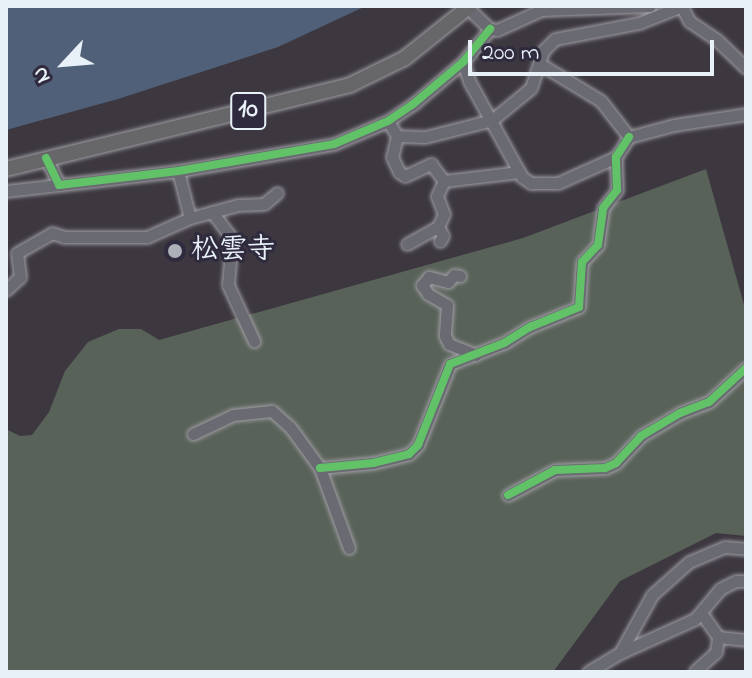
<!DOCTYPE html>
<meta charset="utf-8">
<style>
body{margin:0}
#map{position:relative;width:752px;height:678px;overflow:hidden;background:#3d3840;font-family:"Indie Flower","Klee One",sans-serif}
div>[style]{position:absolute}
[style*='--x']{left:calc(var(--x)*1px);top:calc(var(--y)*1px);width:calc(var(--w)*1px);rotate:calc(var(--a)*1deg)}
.green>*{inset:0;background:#596259}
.water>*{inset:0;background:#506078}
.roads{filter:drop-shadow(0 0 2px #9e9da2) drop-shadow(0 0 2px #9e9da2)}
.minor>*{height:11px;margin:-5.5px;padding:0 5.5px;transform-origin:5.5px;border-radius:5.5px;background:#6a6b72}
.major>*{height:14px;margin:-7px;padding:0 7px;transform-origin:7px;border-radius:7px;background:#67676a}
.cycleway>*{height:8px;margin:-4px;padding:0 4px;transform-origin:4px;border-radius:4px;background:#61c268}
.dots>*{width:22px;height:22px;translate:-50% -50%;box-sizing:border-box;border:4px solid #2f2a3d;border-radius:50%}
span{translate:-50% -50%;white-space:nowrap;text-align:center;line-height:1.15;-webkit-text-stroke:6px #2f2a3d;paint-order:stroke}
.shield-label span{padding:2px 6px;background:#2f2a3d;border:2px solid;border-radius:6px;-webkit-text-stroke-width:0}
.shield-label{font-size:26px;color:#e8f1f8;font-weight:700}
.poi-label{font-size:28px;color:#e8f1f8;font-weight:700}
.left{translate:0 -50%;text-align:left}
.frame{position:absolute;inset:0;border:8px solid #e8f1f8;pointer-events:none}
.north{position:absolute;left:24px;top:24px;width:80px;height:80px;-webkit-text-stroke:6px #2f2a3d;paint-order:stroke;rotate:244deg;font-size:22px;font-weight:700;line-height:32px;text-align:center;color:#e8f1f8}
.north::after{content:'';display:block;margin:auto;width:28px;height:36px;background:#e8f1f8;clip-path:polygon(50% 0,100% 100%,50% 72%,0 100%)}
.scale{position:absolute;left:468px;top:40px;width:246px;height:36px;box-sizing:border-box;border:4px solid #e8f1f8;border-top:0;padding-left:10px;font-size:24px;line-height:28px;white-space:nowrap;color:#e8f1f8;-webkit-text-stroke:6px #2f2a3d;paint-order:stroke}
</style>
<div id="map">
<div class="green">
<div style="clip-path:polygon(706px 169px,746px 312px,746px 536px,716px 533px,620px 581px,553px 672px,6px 672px,6px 429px,20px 436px,32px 435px,49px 412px,65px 371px,88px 342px,119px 329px,141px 329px,159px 340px,523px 238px)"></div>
</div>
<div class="water">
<div style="clip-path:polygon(6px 6px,366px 6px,278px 47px,118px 99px,6px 130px)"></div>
</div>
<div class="roads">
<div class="minor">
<div style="--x:682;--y:7;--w:16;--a:63"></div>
<div style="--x:689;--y:21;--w:34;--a:34"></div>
<div style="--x:717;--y:40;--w:40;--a:44"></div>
<div style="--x:468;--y:8;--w:30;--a:44"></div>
<div style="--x:490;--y:29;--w:7;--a:8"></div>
<div style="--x:497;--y:30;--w:48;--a:-24.4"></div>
<div style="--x:541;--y:10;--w:109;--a:-2.1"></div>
<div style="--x:463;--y:62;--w:20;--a:72"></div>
<div style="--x:469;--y:81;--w:110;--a:61.1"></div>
<div style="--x:522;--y:177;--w:11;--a:34"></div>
<div style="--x:531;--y:183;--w:27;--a:0"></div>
<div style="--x:558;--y:183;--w:64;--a:-24.1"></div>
<div style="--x:540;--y:64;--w:71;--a:31.2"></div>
<div style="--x:601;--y:101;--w:46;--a:52.1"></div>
<div style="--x:629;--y:137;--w:47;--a:-14.9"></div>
<div style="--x:674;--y:125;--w:73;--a:-8.7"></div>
<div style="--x:388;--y:121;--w:17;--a:59"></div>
<div style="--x:397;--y:136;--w:22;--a:103"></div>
<div style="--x:392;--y:157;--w:17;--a:65"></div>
<div style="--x:399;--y:172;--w:7;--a:34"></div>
<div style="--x:405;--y:176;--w:29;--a:-25"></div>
<div style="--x:431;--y:164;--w:21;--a:53"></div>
<div style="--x:444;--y:181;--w:17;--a:115"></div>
<div style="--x:437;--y:196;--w:19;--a:69"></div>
<div style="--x:444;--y:214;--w:14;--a:115"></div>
<div style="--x:438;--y:227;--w:10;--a:61"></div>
<div style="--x:443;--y:236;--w:6;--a:121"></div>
<div style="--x:397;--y:136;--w:28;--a:2"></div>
<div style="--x:425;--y:137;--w:69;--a:-14.2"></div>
<div style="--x:492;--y:120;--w:50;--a:-39.4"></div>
<div style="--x:531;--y:88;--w:39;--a:-72"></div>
<div style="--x:543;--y:51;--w:17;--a:-45"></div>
<div style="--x:555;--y:39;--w:86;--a:-10.8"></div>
<div style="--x:639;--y:23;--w:46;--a:-21.6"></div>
<div style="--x:46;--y:158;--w:30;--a:64"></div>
<div style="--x:59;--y:185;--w:120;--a:-6.7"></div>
<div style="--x:178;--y:171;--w:158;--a:-9.8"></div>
<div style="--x:334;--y:144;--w:59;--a:-23.1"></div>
<div style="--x:388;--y:121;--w:29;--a:-34"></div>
<div style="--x:412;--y:105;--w:67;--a:-40.1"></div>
<div style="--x:463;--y:62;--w:43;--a:-50.7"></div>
<div style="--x:444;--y:181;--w:76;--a:-6.8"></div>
<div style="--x:6;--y:191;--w:53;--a:-6.5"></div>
<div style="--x:212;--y:212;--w:34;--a:53"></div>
<div style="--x:232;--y:239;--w:46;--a:95"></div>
<div style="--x:228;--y:285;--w:62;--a:65.1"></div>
<div style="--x:190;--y:218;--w:50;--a:-15.2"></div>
<div style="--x:238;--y:205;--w:26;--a:-2"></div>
<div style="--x:264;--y:204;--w:17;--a:-40"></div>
<div style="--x:407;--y:244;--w:35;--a:-29"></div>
<div style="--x:460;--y:276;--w:6;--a:-171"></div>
<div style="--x:454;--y:275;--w:9;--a:131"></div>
<div style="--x:448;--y:282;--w:20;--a:-165"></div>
<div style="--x:429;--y:277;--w:11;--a:131"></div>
<div style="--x:422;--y:285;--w:11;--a:56"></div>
<div style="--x:428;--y:294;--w:22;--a:30"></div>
<div style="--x:447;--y:305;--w:31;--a:94"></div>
<div style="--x:445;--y:336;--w:9;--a:63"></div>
<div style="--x:449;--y:344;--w:29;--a:22"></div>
<div style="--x:6;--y:290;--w:19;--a:-43"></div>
<div style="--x:20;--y:277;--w:24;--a:-97"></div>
<div style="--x:17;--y:253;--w:40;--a:-29.7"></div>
<div style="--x:52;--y:233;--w:13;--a:18"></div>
<div style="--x:64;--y:237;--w:83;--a:0"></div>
<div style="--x:147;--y:237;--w:47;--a:-23.8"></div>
<div style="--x:190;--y:218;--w:49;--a:-104.3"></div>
<div style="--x:193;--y:434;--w:44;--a:-25.4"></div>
<div style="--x:233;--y:415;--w:39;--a:-6"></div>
<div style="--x:272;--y:411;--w:24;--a:42"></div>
<div style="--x:290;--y:427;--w:51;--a:53.8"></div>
<div style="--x:320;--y:468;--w:85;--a:70.1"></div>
<div style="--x:320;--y:468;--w:53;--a:-5.4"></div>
<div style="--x:373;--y:463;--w:37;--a:-14"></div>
<div style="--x:409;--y:454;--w:13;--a:-45"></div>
<div style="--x:418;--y:445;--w:87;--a:-68.4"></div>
<div style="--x:450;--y:364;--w:58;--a:-21.3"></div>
<div style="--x:504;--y:343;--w:31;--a:-32"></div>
<div style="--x:530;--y:327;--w:53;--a:-22.2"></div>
<div style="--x:579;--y:307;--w:45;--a:-86.2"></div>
<div style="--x:582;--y:262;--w:23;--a:-47"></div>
<div style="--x:598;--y:245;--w:37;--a:-82"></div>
<div style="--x:603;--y:208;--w:23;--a:-52"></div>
<div style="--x:617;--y:190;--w:33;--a:-92"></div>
<div style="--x:616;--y:157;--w:24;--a:-57"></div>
<div style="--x:508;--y:495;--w:53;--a:-28"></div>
<div style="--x:555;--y:470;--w:50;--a:-2.3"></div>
<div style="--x:605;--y:468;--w:12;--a:-24"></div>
<div style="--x:616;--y:463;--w:37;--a:-47"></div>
<div style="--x:641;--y:436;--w:45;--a:-30.5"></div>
<div style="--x:680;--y:413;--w:31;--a:-21"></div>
<div style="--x:709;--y:402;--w:50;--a:-42.6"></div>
<div style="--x:702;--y:614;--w:28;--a:55"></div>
<div style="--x:718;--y:637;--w:28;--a:6"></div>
<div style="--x:620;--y:653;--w:82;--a:-24.4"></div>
<div style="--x:695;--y:619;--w:39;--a:-50"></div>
<div style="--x:720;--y:589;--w:18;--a:-27"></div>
<div style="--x:736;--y:581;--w:10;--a:0"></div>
<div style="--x:695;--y:671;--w:28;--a:-42"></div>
<div style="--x:716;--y:652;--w:15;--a:-82"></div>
<div style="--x:588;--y:672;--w:37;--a:-31"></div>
<div style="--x:620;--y:653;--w:66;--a:-61.1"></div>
<div style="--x:652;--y:595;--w:50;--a:-41.7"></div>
<div style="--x:689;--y:562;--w:39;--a:-23"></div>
<div style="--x:725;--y:547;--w:21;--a:5"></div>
</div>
<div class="major">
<div style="--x:6;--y:169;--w:354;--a:-13.7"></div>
<div style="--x:350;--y:85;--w:61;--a:-26.1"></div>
<div style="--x:405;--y:58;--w:83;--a:-38.7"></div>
</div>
</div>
<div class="cycleway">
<div style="--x:46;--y:158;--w:30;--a:64"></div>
<div style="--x:59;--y:185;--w:120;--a:-6.7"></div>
<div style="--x:178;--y:171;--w:158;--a:-9.8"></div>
<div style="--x:334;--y:144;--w:59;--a:-23.1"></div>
<div style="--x:388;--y:121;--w:29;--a:-34"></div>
<div style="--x:412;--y:105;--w:67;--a:-40.1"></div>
<div style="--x:463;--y:62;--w:43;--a:-50.7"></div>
<div style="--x:320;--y:468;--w:53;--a:-5.4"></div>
<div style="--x:373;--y:463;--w:37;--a:-14"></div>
<div style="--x:409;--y:454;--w:13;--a:-45"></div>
<div style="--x:418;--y:445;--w:87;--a:-68.4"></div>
<div style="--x:450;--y:364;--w:58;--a:-21.3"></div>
<div style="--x:504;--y:343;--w:31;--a:-32"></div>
<div style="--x:530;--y:327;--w:53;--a:-22.2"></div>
<div style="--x:579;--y:307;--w:45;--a:-86.2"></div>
<div style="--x:582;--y:262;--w:23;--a:-47"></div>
<div style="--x:598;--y:245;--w:37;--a:-82"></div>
<div style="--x:603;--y:208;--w:23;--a:-52"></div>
<div style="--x:617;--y:190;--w:33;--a:-92"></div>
<div style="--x:616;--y:157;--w:24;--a:-57"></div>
<div style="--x:508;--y:495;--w:53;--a:-28"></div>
<div style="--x:555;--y:470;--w:50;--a:-2.3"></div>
<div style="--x:605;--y:468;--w:12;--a:-24"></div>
<div style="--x:616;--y:463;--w:37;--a:-47"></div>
<div style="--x:641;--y:436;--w:45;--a:-30.5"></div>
<div style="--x:680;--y:413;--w:31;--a:-21"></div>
<div style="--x:709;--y:402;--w:50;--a:-42.6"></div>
</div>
<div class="dots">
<div style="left:175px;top:251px;background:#acb0b8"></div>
</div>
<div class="shield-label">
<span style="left:248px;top:111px">10</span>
</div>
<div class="poi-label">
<span class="left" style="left:191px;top:251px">松雲寺</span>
</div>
<div class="frame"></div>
<div class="north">N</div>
<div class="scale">200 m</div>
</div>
